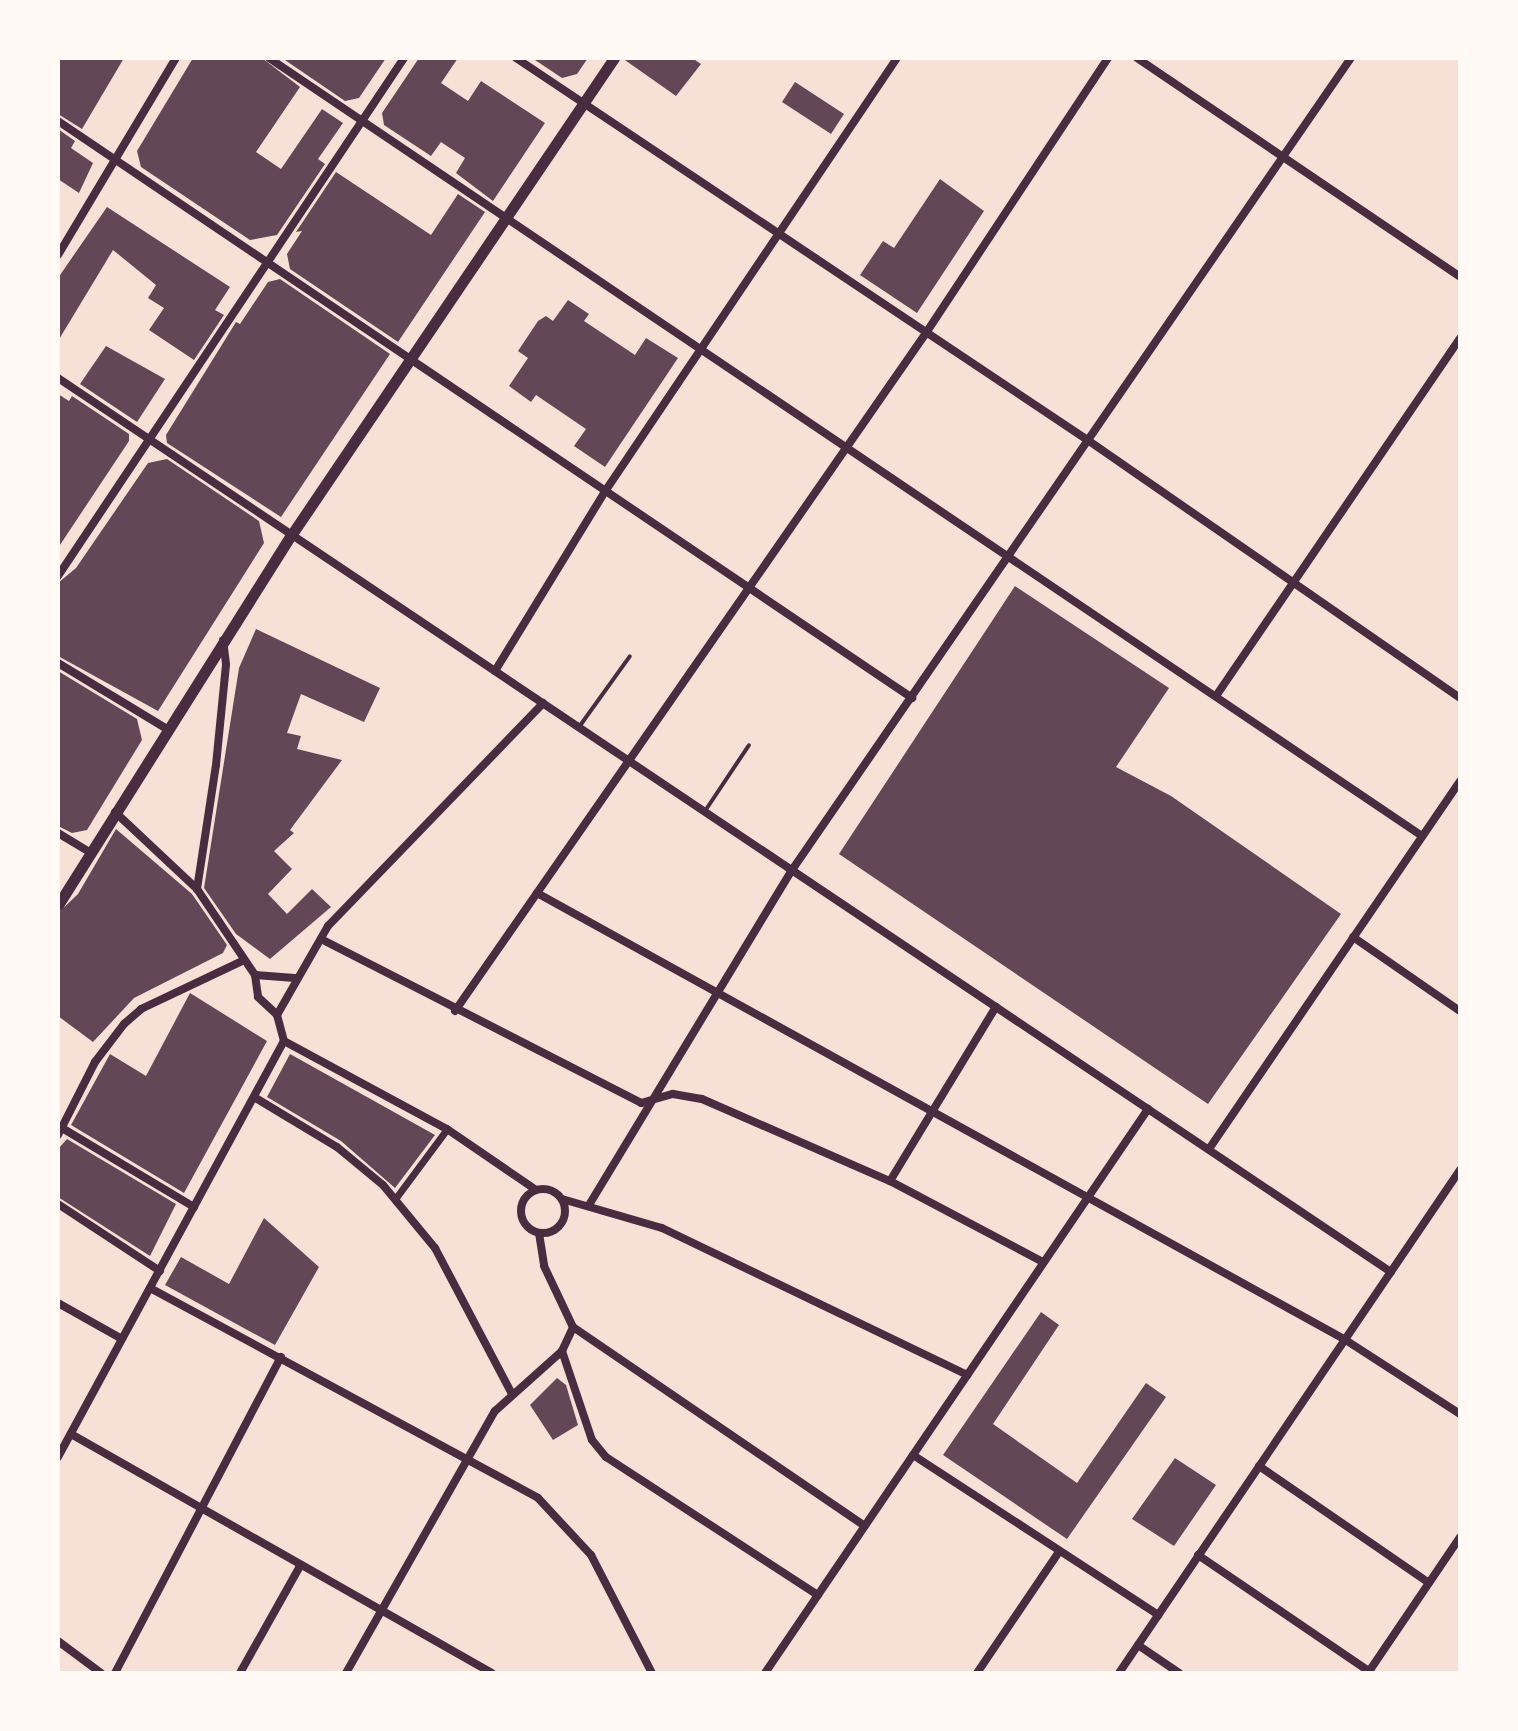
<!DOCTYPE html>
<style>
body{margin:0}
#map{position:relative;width:1518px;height:1731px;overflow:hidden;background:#f7e1d7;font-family:Overpass,sans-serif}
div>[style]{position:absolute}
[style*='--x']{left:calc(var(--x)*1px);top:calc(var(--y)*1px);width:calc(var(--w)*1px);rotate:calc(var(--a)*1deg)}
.building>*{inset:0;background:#644757}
.service>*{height:4px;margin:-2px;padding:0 2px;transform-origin:2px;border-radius:2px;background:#4a2c40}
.pedestrian>*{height:7px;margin:-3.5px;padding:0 3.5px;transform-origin:3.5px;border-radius:3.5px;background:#4a2c40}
.minor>*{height:8px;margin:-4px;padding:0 4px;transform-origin:4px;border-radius:4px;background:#4a2c40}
.minor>.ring{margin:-4px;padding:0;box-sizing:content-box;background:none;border:8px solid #4a2c40;border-radius:50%}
.tertiary>*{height:11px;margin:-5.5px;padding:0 5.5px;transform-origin:5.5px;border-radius:5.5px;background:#4a2c40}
span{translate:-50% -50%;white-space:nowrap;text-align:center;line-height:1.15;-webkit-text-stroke:8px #fffaf5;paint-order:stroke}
.frame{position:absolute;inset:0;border:60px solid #fffaf5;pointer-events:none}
</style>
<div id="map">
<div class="building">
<div style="clip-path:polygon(58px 58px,124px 58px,82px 129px,58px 114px)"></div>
<div style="clip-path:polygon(193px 58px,262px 58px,300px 87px,256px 152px,281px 169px,322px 109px,343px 123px,318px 159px,325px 164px,277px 235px,250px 240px,141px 167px,137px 151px)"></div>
<div style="clip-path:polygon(282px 58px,386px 58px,359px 98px,345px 101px)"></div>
<div style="clip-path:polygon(419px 58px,458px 58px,441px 83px,468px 101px,481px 81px,545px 123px,493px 201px,456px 173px,465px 158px,441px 142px,431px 156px,384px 125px,382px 113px)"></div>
<div style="clip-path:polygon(532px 58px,588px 58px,577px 74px,562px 78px)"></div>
<div style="clip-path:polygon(622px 58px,692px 58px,701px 64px,676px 96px)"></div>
<div style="clip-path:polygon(795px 82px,844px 114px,831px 134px,782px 102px)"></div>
<div style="clip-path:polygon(58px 129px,75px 141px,71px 148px,93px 163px,79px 193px,58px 179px)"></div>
<div style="clip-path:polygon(336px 172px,431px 235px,458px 194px,485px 212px,398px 342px,290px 269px,287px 254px,302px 231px,296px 232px)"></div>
<div style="clip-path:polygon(940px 179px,984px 211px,917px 313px,860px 275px,883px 241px,894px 248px)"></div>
<div style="clip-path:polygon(107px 207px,230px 287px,215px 310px,224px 315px,194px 360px,149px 330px,164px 308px,148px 298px,156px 285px,113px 250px,58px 341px,58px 278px)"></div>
<div style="clip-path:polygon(280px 279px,390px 354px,281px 517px,167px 443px,166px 435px,236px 322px,240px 324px,268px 282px)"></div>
<div style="clip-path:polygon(568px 300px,589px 314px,584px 321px,635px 355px,646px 338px,678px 358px,605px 467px,574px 446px,586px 429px,536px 395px,531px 402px,509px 386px,528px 358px,518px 351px,538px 321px,546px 316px,553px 321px)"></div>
<div style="clip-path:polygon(106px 346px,165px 379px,137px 422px,80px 384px)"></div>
<div style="clip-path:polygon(58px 394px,69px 401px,72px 396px,129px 434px,129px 441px,58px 548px)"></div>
<div style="clip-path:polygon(167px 459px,259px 521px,264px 543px,158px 711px,58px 656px,58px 583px,76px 568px,148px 463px)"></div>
<div style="clip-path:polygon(1015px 586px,1169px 688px,1116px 767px,1171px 796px,1341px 914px,1208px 1104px,839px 854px)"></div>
<div style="clip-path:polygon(256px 629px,380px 688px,364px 722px,301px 694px,287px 733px,301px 736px,297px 749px,342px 760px,290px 830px,294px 833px,274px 851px,292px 869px,268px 894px,287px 914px,312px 889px,331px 907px,270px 959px,236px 934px,204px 888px,239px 668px)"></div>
<div style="clip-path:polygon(58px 671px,137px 719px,142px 740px,87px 830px,72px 833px,58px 826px)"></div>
<div style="clip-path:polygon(116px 829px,192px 894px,227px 945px,223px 953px,134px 998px,93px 1042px,58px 1016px,58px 913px,78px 894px)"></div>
<div style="clip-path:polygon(190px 993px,267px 1041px,184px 1193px,71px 1125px,110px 1054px,146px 1076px)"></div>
<div style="clip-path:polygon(290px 1054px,435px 1135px,395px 1188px,341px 1141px,267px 1097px)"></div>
<div style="clip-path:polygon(67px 1139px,176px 1204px,150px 1256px,58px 1197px,58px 1149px)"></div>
<div style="clip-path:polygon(264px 1218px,319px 1267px,275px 1345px,165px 1285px,181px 1257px,229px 1284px)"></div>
<div style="clip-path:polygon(1041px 1312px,1059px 1325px,993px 1424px,1077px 1483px,1146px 1383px,1166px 1397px,1067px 1539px,943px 1455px)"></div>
<div style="clip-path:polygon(557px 1378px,566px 1385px,578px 1425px,553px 1440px,530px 1405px)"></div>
<div style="clip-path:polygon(1175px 1458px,1216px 1485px,1174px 1546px,1132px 1519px)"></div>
</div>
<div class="service">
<div style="--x:579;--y:727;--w:87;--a:-54.3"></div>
<div style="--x:705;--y:811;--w:79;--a:-56.3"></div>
</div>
<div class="pedestrian">
<div style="--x:395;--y:1199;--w:87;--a:-53.4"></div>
</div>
<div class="minor">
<div style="--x:269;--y:58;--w:1391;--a:34.01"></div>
<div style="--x:516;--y:58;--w:689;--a:33.76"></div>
<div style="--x:1089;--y:441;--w:451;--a:34.7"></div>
<div style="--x:1137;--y:58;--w:390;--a:34.1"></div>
<div style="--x:58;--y:121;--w:1031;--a:34.04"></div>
<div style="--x:58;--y:255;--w:230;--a:-59.1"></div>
<div style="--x:58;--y:378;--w:1605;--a:33.85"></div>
<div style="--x:58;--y:576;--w:623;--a:-56.26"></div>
<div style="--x:58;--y:663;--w:127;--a:31.2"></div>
<div style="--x:495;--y:671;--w:212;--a:-58.5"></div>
<div style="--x:606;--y:490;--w:521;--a:-56.04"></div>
<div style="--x:1216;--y:696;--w:433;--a:-55.7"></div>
<div style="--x:115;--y:812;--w:112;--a:43.2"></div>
<div style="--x:197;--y:889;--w:104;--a:56"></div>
<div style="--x:255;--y:975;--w:22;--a:82"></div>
<div style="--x:258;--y:997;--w:26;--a:43"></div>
<div style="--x:277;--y:1015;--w:27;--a:75"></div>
<div style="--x:58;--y:833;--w:37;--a:31"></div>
<div style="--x:197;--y:889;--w:125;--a:-81.3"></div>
<div style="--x:216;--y:765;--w:101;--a:-84.3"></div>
<div style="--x:226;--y:664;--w:24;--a:-97"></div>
<div style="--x:537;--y:893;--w:922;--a:28.93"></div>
<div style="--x:1344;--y:1339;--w:138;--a:32.9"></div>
<div style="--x:1353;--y:937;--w:130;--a:34.7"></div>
<div style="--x:321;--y:939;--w:360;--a:27.1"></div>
<div style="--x:641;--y:1103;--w:33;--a:-16"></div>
<div style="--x:673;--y:1094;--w:29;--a:10"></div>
<div style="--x:702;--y:1099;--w:205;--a:23.6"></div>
<div style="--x:890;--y:1181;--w:173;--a:27.9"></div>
<div style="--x:255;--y:975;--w:40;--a:4.3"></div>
<div style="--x:455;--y:1011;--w:826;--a:-55.21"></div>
<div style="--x:926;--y:333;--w:330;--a:-56.5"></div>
<div style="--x:277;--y:1015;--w:103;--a:-60.2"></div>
<div style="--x:328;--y:926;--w:310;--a:-46"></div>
<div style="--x:284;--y:1041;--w:185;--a:28.4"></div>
<div style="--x:447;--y:1129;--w:108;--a:34.4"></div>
<div style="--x:254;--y:1097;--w:97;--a:31.1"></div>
<div style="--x:337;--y:1147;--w:60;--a:39.6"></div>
<div style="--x:383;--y:1185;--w:82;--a:50.5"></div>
<div style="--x:435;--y:1248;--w:163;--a:62.2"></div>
<div style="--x:62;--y:1128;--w:154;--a:30.9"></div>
<div style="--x:58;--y:1135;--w:82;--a:-63.1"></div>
<div style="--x:95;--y:1062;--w:48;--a:-52.7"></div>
<div style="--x:124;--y:1024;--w:23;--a:-41"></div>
<div style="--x:141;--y:1009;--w:114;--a:-25.4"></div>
<div style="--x:1209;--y:1149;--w:445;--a:-55.7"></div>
<div style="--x:890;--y:1181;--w:204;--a:-58.7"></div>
<div class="ring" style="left:521px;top:1189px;width:36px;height:36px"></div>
<div style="--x:562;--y:1199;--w:104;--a:16.2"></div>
<div style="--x:662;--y:1228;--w:339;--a:25.7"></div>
<div style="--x:58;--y:1204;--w:122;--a:33.3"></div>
<div style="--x:589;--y:1205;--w:392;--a:-58.8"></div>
<div style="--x:792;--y:870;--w:986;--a:-55.46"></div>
<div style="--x:539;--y:1233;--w:33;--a:81"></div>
<div style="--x:544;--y:1266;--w:68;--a:64.6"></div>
<div style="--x:150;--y:1288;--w:441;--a:28.4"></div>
<div style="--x:538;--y:1498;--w:78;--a:47.1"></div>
<div style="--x:591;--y:1555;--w:133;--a:62.7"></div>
<div style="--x:58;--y:1303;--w:73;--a:29.4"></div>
<div style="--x:573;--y:1327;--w:353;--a:34.3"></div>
<div style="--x:562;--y:1351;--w:94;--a:71.4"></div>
<div style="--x:592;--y:1440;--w:22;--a:51"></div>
<div style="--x:606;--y:1457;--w:253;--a:33.1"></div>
<div style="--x:71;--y:1434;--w:484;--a:29.6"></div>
<div style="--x:913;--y:1455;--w:293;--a:33.1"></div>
<div style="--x:58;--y:1457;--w:473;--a:-61.5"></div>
<div style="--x:1259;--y:1466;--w:206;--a:34.5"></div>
<div style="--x:1198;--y:1555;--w:207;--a:34.2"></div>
<div style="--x:58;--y:1641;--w:54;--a:36.7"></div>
<div style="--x:1138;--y:1645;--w:50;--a:34.3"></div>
<div style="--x:115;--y:1673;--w:357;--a:-62.3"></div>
<div style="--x:240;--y:1673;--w:123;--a:-60.7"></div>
<div style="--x:346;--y:1673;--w:301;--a:-60.4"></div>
<div style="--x:495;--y:1411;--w:90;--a:-41.8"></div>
<div style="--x:562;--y:1351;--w:26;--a:-65"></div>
<div style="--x:765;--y:1673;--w:682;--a:-55.82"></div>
<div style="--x:977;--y:1673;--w:146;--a:-55.9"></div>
<div style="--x:1119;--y:1673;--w:608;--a:-55.87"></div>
<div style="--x:1368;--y:1673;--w:164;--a:-55.9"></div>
</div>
<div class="tertiary">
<div style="--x:58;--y:905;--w:439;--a:-57.8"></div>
<div style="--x:292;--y:534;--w:575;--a:-55.92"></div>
</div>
<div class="frame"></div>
</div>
